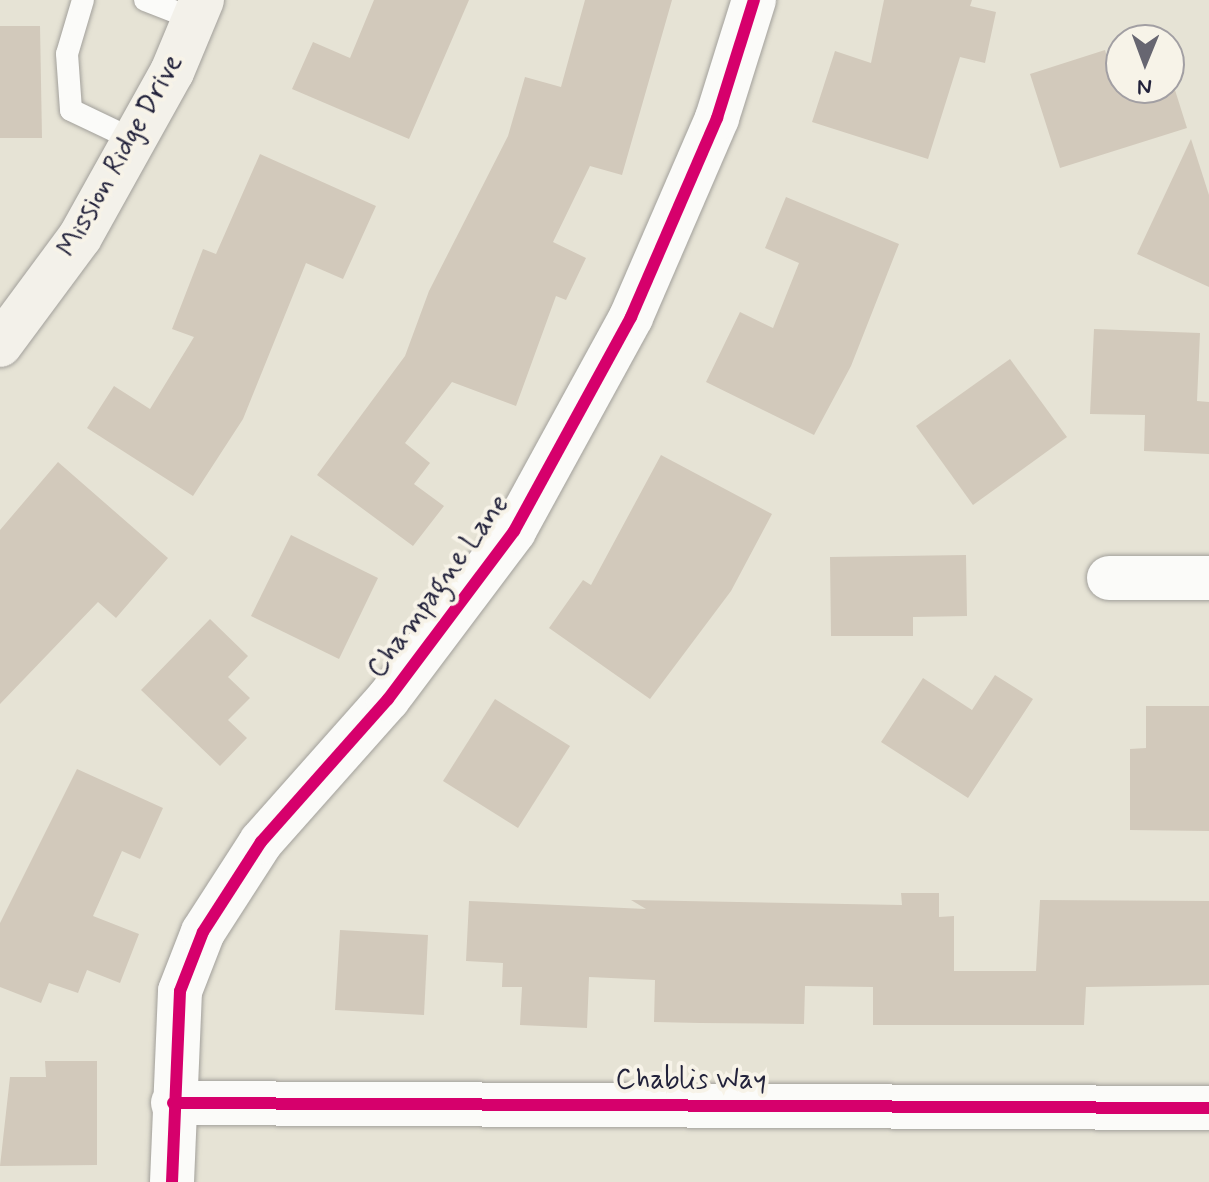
<!DOCTYPE html>
<style>
body{margin:0}
#map{position:relative;width:1209px;height:1182px;overflow:hidden;background:#e6e3d5;font-family:Mynerve,sans-serif}
div>[style]{position:absolute}
[style*='--x']{left:calc(var(--x)*1px);top:calc(var(--y)*1px);width:calc(var(--w)*1px);rotate:calc(var(--a)*1deg)}
.building>*{inset:0;background:#d2c9bb}
.roads{filter:drop-shadow(0 0 2px #a2a09b) drop-shadow(0 0 2px #a2a09b)}
.lane>*{height:22px;margin:-11px;padding:0 11px;transform-origin:11px;border-radius:11px;background:#fbfbf9}
.street>*{height:44px;margin:-22px;padding:0 22px;transform-origin:22px;border-radius:22px;background:#fbfbf9}
.secondary>*{height:44px;margin:-22px;padding:0 22px;transform-origin:22px;border-radius:22px;background:#f3f1ea}
.cycleway>*{height:12px;margin:-6px;padding:0 6px;transform-origin:6px;border-radius:6px;background:#d6006c}
span{translate:-50% -50%;white-space:nowrap;text-align:center;line-height:1.15;-webkit-text-stroke:8px #f7f3e8;paint-order:stroke}
.street-label{font-size:28px;color:#22223b}
.north{position:absolute;left:1105px;top:24px;width:80px;height:80px;box-sizing:border-box;background:#f7f3e8;border:2px solid #a29fa3;border-radius:50%;rotate:181deg;font-size:22px;font-weight:700;line-height:32px;text-align:center;color:#22223b}
.north::after{content:'';display:block;margin:auto;width:28px;height:36px;background:#676671;clip-path:polygon(50% 0,100% 100%,50% 72%,0 100%)}
</style>
<div id="map">
<div class="building">
<div style="clip-path:polygon(374px 0,469px 0,409px 139px,292px 89px,313px 42px,350px 58px)"></div>
<div style="clip-path:polygon(585px 0,672px 0,622px 175px,590px 166px,553px 242px,586px 258px,566px 300px,556px 296px,516px 406px,452px 382px,405px 443px,430px 463px,414px 484px,444px 506px,413px 546px,317px 475px,405px 356px,429px 291px,508px 136px,525px 77px,561px 87px)"></div>
<div style="clip-path:polygon(884px 0,972px 0,970px 6px,996px 12px,985px 63px,960px 57px,928px 159px,812px 122px,835px 51px,871px 63px)"></div>
<div style="clip-path:polygon(0 26px,40px 26px,42px 138px,0 138px)"></div>
<div style="clip-path:polygon(1105px 50px,1108px 61px,1121px 57px,1121px 88px,1169px 88px,1169px 71px,1187px 128px,1060px 168px,1030px 74px)"></div>
<div style="clip-path:polygon(1191px 139px,1209px 195px,1209px 287px,1137px 254px)"></div>
<div style="clip-path:polygon(260px 154px,376px 206px,343px 279px,306px 263px,243px 419px,193px 496px,87px 428px,114px 386px,150px 409px,194px 337px,172px 329px,203px 249px,216px 254px)"></div>
<div style="clip-path:polygon(786px 197px,899px 244px,851px 366px,814px 435px,706px 382px,740px 312px,773px 328px,799px 263px,765px 248px)"></div>
<div style="clip-path:polygon(1094px 329px,1200px 333px,1197px 401px,1209px 402px,1209px 454px,1144px 451px,1145px 415px,1090px 414px)"></div>
<div style="clip-path:polygon(1010px 359px,1067px 437px,973px 505px,916px 426px)"></div>
<div style="clip-path:polygon(661px 455px,772px 514px,731px 591px,650px 699px,549px 628px,583px 580px,591px 585px)"></div>
<div style="clip-path:polygon(58px 462px,168px 558px,116px 618px,98px 602px,0 704px,0 530px)"></div>
<div style="clip-path:polygon(291px 535px,378px 578px,339px 659px,251px 616px)"></div>
<div style="clip-path:polygon(966px 555px,967px 616px,913px 617px,913px 636px,831px 636px,830px 557px)"></div>
<div style="clip-path:polygon(210px 619px,248px 656px,228px 677px,250px 698px,228px 720px,247px 738px,220px 766px,141px 690px)"></div>
<div style="clip-path:polygon(995px 675px,1033px 699px,968px 798px,881px 742px,923px 678px,972px 710px)"></div>
<div style="clip-path:polygon(495px 699px,570px 746px,518px 828px,443px 781px)"></div>
<div style="clip-path:polygon(1146px 706px,1209px 706px,1209px 831px,1130px 830px,1130px 749px,1146px 748px)"></div>
<div style="clip-path:polygon(77px 769px,163px 808px,140px 859px,122px 851px,93px 916px,139px 934px,120px 983px,87px 970px,78px 993px,49px 983px,41px 1003px,0 987px,0 923px)"></div>
<div style="clip-path:polygon(901px 893px,939px 893px,939px 917px,954px 916px,954px 971px,1036px 971px,1040px 900px,1209px 901px,1209px 985px,1086px 987px,1084px 1025px,873px 1025px,873px 987px,805px 986px,804px 1024px,700px 1023px,654px 1022px,655px 980px,589px 977px,587px 1028px,520px 1025px,522px 987px,502px 987px,503px 963px,466px 961px,469px 901px,646px 909px,631px 900px,902px 905px)"></div>
<div style="clip-path:polygon(340px 930px,428px 935px,424px 1015px,335px 1010px)"></div>
<div style="clip-path:polygon(45px 1061px,97px 1061px,97px 1165px,0 1166px,10px 1077px,46px 1077px)"></div>
</div>
<div class="roads">
<div class="lane">
<div style="--x:83;--y:0;--w:56;--a:106.5"></div>
<div style="--x:67;--y:54;--w:56;--a:85.9"></div>
<div style="--x:71;--y:110;--w:70;--a:25.5"></div>
<div style="--x:145;--y:0;--w:53;--a:21.2"></div>
</div>
<div class="street">
<div style="--x:1109;--y:578;--w:100;--a:0"></div>
<div style="--x:173;--y:1103;--w:1036;--a:0.28"></div>
<div style="--x:172;--y:1182;--w:191;--a:-87.6"></div>
<div style="--x:180;--y:991;--w:63;--a:-68.7"></div>
<div style="--x:203;--y:932;--w:107;--a:-57.2"></div>
<div style="--x:261;--y:842;--w:191;--a:-48.4"></div>
<div style="--x:388;--y:699;--w:210;--a:-53.1"></div>
<div style="--x:514;--y:531;--w:244;--a:-61.3"></div>
<div style="--x:631;--y:317;--w:217;--a:-66.6"></div>
<div style="--x:717;--y:118;--w:124;--a:-72.6"></div>
</div>
<div class="secondary">
<div style="--x:0;--y:345;--w:134;--a:-53.5"></div>
<div style="--x:80;--y:237;--w:189;--a:-60.9"></div>
<div style="--x:172;--y:72;--w:78;--a:-67.4"></div>
</div>
</div>
<div class="cycleway">
<div style="--x:173;--y:1103;--w:1036;--a:0.28"></div>
<div style="--x:172;--y:1182;--w:191;--a:-87.6"></div>
<div style="--x:180;--y:991;--w:63;--a:-68.7"></div>
<div style="--x:203;--y:932;--w:107;--a:-57.2"></div>
<div style="--x:261;--y:842;--w:191;--a:-48.4"></div>
<div style="--x:388;--y:699;--w:210;--a:-53.1"></div>
<div style="--x:514;--y:531;--w:244;--a:-61.3"></div>
<div style="--x:631;--y:317;--w:217;--a:-66.6"></div>
<div style="--x:717;--y:118;--w:124;--a:-72.6"></div>
</div>
<div class="street-label">
<span style="left:121px;top:156px;rotate:-61deg">Mission Ridge Drive</span>
<span style="left:439px;top:587px;rotate:-54deg">Champagne Lane</span>
<span style="left:691px;top:1081px">Chablis Way</span>
</div>
<div class="north">N</div>
</div>
